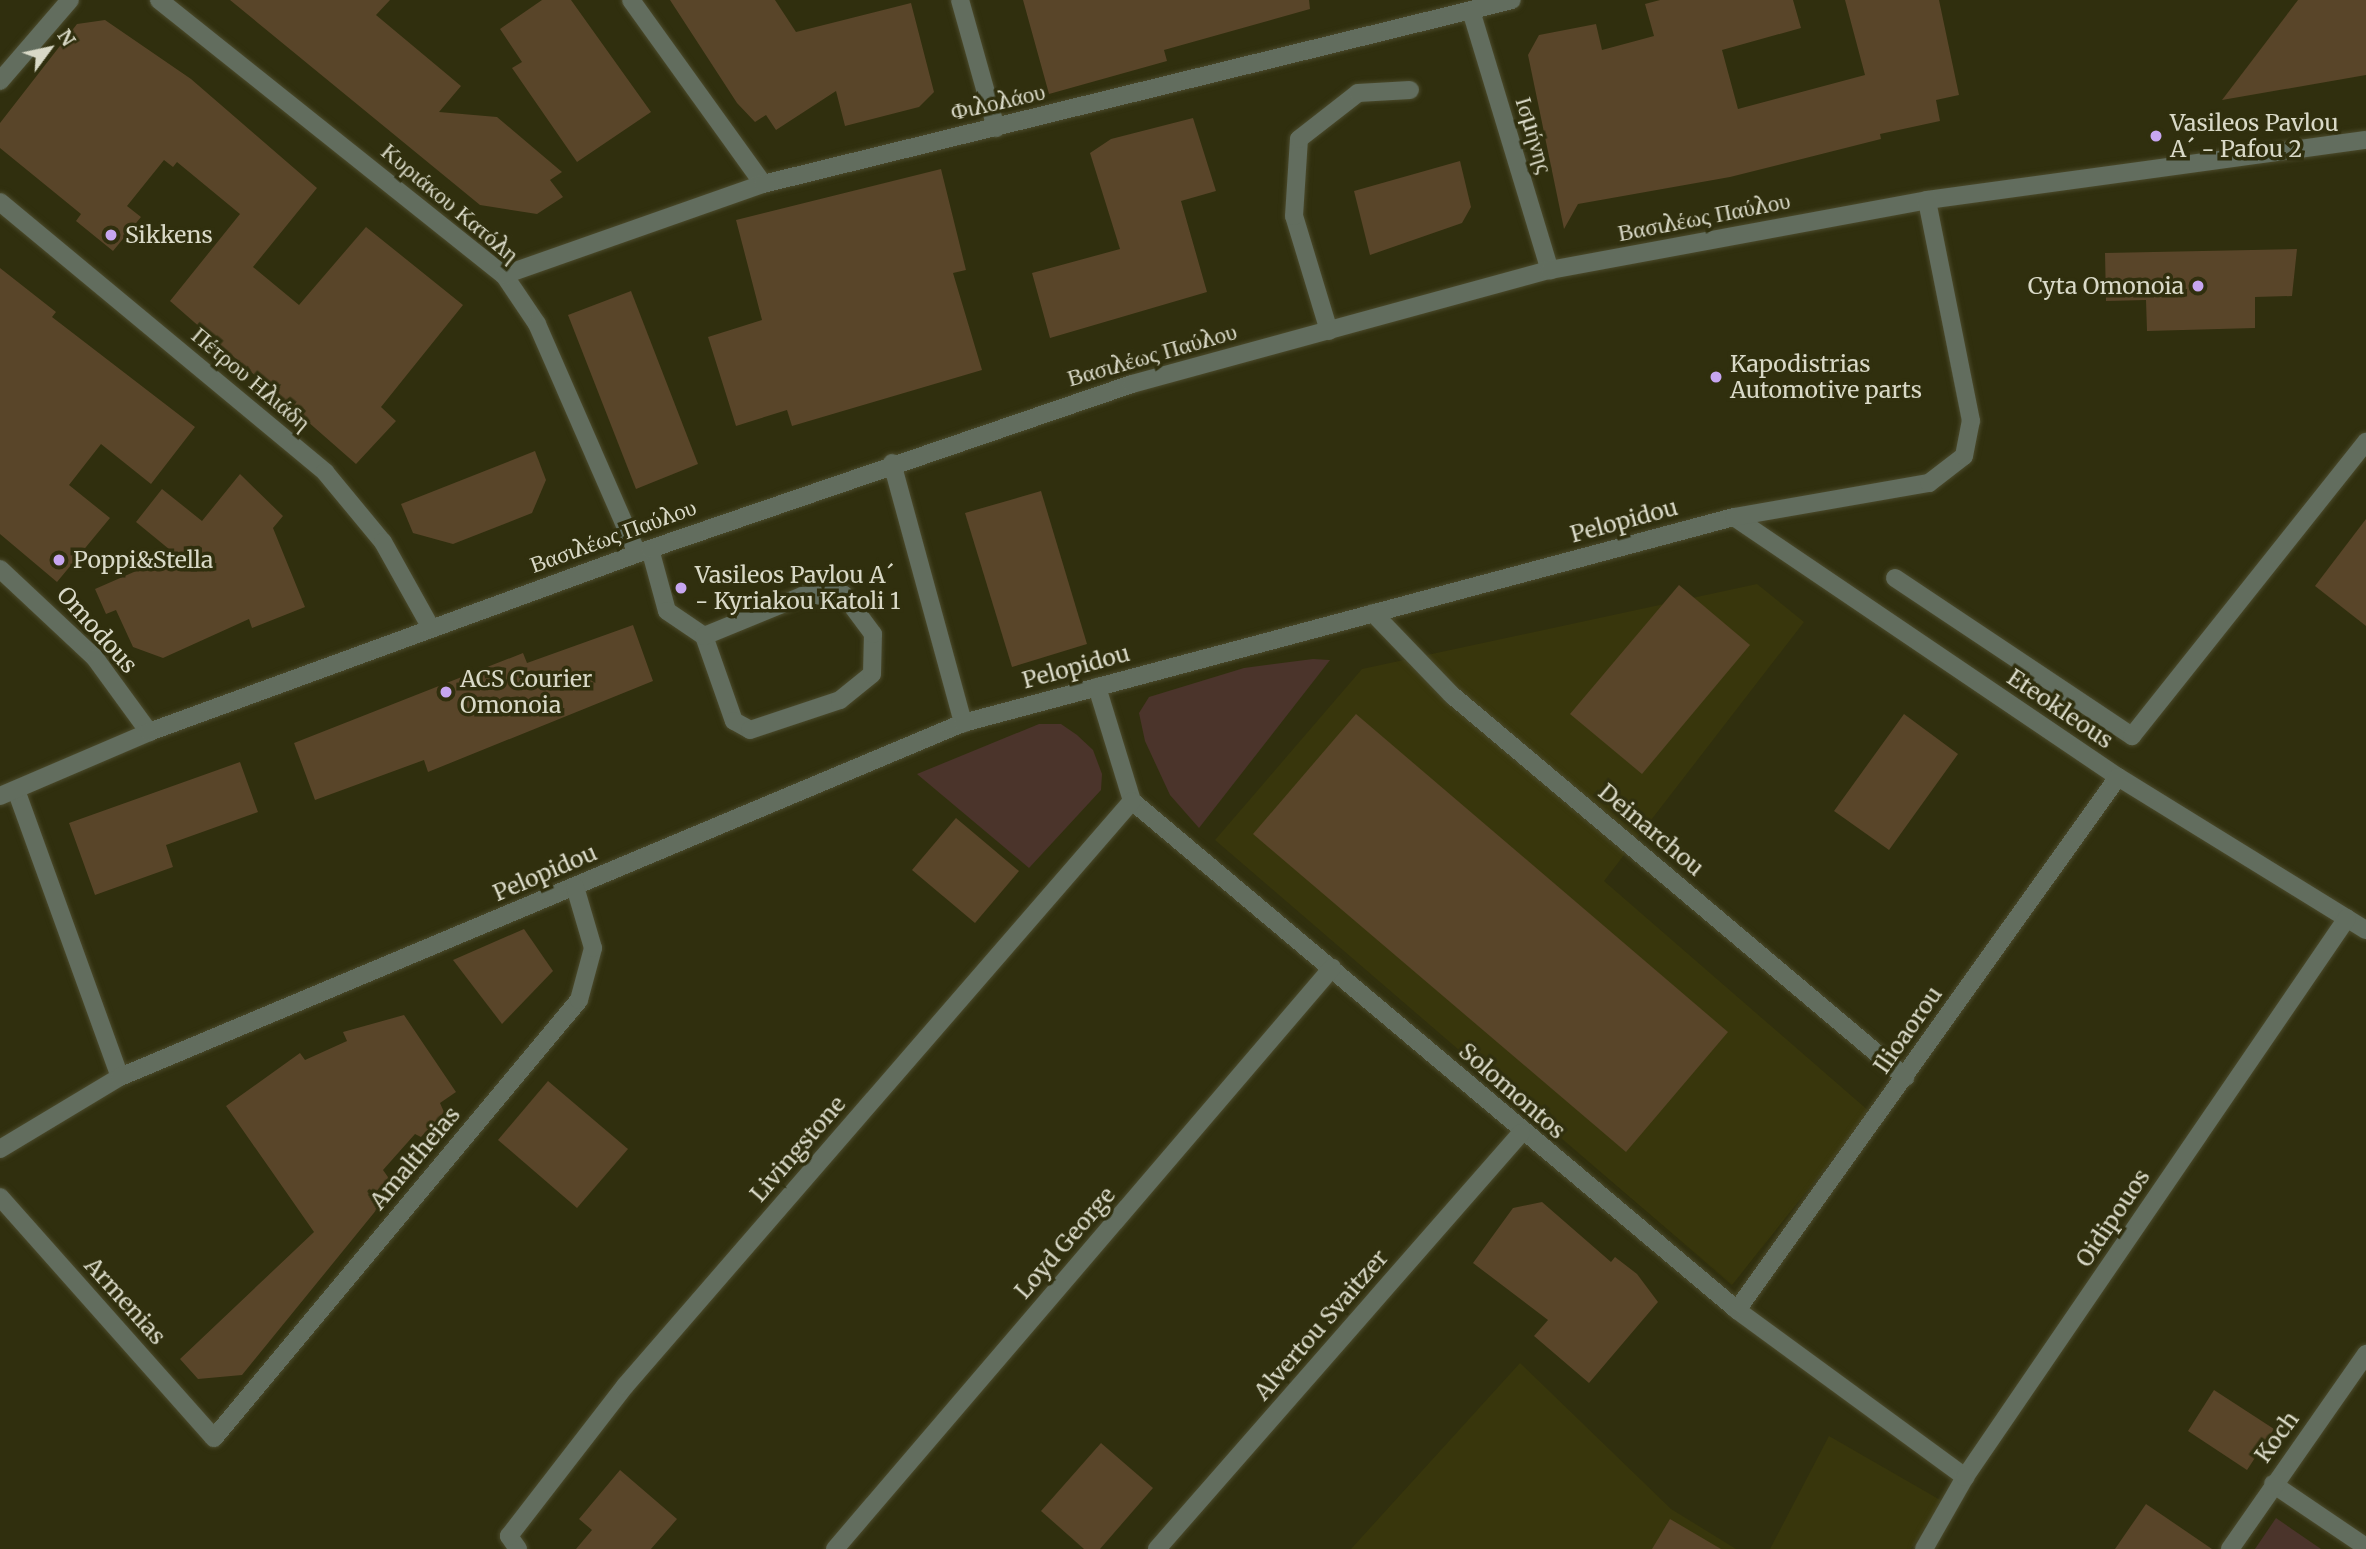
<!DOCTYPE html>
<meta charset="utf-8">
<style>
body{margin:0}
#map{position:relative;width:2366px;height:1549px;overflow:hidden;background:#302f0e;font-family:Merriweather,serif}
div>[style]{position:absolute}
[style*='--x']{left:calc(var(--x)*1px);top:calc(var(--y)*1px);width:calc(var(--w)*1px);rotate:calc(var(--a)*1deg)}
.built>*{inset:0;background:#38360c}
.green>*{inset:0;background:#4b342b}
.building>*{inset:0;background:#594529}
.roads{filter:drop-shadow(0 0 2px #4b4a2c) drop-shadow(0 0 2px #4b4a2c)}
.minor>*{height:18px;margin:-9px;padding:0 9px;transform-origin:9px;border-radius:9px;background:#626d5e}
.dots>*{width:19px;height:19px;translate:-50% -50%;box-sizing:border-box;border:4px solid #302f0e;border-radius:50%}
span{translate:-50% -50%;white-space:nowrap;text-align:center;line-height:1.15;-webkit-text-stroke:7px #302f0e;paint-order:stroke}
.street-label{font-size:23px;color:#d9d9c7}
.poi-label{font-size:23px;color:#d9d9c7}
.left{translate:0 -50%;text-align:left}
.right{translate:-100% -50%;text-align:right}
.north{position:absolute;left:14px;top:14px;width:70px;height:70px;-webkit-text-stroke:5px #302f0e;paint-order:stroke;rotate:57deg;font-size:19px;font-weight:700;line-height:28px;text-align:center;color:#d9d9c7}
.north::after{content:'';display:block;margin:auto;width:24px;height:32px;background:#d9d9c7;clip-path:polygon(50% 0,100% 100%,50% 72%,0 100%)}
</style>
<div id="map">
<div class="built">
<div style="clip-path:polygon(1757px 584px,1804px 622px,1604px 881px,1870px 1112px,1732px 1285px,1215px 840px,1362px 669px)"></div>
<div style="clip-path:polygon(1520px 1363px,1671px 1509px,1736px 1549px,1351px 1549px)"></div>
<div style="clip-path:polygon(1829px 1436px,1942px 1501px,1911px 1549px,1770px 1549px)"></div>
</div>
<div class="green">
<div style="clip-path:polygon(1313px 659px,1330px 660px,1199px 828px,1170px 795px,1145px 741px,1139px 713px,1149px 697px,1244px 668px)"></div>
<div style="clip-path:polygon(1039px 724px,1061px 724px,1077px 735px,1093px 750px,1102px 774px,1101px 790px,1029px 868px,917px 774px)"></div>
<div style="clip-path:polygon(2276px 1518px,2321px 1549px,2255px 1549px)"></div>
</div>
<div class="building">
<div style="clip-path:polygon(230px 0,390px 0,376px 15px,461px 86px,439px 112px,497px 117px,562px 172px,550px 180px,563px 197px,537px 214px,480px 205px)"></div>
<div style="clip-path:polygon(542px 0,571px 0,651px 112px,577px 162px,512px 68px,522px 62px,500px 29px)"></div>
<div style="clip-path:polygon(670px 0,775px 0,796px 32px,911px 3px,934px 92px,919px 107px,845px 126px,836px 91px,776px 130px,766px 115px,755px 122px,737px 103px)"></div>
<div style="clip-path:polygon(1023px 0,1309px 0,1310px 9px,1164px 50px,1167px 61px,1049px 94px)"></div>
<div style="clip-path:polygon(1660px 0,1793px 0,1801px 28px,1722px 50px,1738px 109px,1865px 75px,1845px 0,1939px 0,1959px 95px,1936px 100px,1940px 121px,1880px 134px,1881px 139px,1730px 177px,1578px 204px,1564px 229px,1528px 55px,1539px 35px,1596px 24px,1602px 50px,1654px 36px,1645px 4px)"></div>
<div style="clip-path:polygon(2298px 0,2366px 0,2366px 75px,2222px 100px)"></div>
<div style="clip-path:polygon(105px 20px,191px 79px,317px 188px,253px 267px,299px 305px,366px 227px,463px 305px,381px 407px,396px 421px,356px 464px,170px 301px,240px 214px,177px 162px,173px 167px,164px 160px,127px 206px,141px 217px,113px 251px,76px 221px,81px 214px,0 148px,0 123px,77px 24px)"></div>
<div style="clip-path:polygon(1193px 118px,1216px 191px,1181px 201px,1207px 292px,1050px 338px,1032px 273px,1120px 249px,1090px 153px,1111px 139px)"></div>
<div style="clip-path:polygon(1460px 161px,1471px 207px,1462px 223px,1370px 255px,1354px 191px)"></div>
<div style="clip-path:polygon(941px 169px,966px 270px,953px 273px,982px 370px,792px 426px,787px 410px,736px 426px,708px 337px,762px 320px,736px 220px)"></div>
<div style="clip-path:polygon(2297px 249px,2292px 296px,2255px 297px,2255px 328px,2147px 331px,2146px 300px,2106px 301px,2105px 253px)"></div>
<div style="clip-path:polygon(0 268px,56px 312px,52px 317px,195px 427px,151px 484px,101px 444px,69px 485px,110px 518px,57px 582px,0 534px)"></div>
<div style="clip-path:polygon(631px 291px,698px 464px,636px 489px,568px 315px)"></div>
<div style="clip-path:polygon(535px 451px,546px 480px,532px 513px,453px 544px,413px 533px,401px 504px)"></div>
<div style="clip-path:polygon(240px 474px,283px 516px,273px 528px,305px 607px,252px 628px,249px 619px,163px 658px,133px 647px,116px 610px,106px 614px,95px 589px,175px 554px,136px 522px,162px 489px,202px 521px)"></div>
<div style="clip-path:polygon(1041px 491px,1087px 644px,1012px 667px,965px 513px)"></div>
<div style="clip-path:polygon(2366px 519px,2366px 626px,2315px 586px)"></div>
<div style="clip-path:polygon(1679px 585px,1750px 645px,1642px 774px,1570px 714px)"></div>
<div style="clip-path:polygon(633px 625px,653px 681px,428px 772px,424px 760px,315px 800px,294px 743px,523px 653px,527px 663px)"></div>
<div style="clip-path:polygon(1356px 714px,1728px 1032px,1626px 1152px,1253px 834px)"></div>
<div style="clip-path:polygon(1904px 714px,1958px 754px,1889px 850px,1834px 811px)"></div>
<div style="clip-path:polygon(240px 762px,258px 812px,166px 845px,173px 867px,95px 895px,69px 823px)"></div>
<div style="clip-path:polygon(956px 818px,1019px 871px,975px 923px,912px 870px)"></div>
<div style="clip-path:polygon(524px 929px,553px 971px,502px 1024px,453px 960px)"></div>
<div style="clip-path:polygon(404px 1015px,456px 1092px,440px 1103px,444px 1112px,421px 1137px,415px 1134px,383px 1170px,395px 1187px,242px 1375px,198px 1379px,180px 1359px,314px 1232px,226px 1106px,300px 1053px,305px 1060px,347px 1041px,343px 1032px)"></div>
<div style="clip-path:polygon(548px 1081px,628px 1149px,577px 1208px,498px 1140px)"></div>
<div style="clip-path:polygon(1542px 1202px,1611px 1262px,1615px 1257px,1637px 1274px,1658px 1302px,1589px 1383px,1534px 1336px,1548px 1320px,1473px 1263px,1513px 1208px)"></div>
<div style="clip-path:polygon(2214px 1390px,2274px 1429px,2247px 1470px,2188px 1431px)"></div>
<div style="clip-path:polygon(1101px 1443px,1153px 1488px,1100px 1549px,1084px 1549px,1041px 1511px)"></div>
<div style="clip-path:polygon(620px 1470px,677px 1519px,651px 1549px,576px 1549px,592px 1530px,579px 1519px)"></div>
<div style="clip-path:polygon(2146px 1504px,2212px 1549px,2115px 1549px)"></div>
<div style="clip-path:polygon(1670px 1519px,1721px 1549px,1652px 1549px)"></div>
</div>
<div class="roads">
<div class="minor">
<div style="--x:159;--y:0;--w:441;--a:38.6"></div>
<div style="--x:504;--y:275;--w:59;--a:56"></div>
<div style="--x:537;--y:324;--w:250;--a:66.4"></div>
<div style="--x:631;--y:0;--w:226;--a:54.3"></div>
<div style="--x:960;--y:0;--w:133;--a:74.3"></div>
<div style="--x:1472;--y:14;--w:268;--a:73.1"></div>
<div style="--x:0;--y:81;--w:107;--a:-49.2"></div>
<div style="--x:0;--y:202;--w:423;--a:39.7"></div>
<div style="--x:325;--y:472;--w:91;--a:50.4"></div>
<div style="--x:383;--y:542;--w:98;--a:60.8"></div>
<div style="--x:504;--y:275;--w:275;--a:-19.4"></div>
<div style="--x:763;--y:184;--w:771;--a:-13.8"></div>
<div style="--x:1329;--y:331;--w:120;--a:-106.9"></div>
<div style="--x:1294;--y:216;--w:77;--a:-86.3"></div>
<div style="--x:1299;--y:139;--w:75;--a:-37.9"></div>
<div style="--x:1358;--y:93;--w:52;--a:-3.3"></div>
<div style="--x:892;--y:463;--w:270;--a:74.7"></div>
<div style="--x:1734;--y:517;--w:464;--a:34.1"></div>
<div style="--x:2118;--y:777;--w:291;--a:31.7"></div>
<div style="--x:650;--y:549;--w:64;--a:74.7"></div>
<div style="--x:667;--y:611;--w:45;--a:34"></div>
<div style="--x:704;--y:636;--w:90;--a:70.6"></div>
<div style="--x:734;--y:721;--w:18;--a:29"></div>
<div style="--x:750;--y:730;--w:95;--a:-18.4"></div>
<div style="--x:840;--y:700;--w:41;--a:-39.1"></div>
<div style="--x:872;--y:674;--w:40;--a:-88.6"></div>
<div style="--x:873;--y:634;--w:49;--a:-126.6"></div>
<div style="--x:844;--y:595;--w:42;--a:178.6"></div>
<div style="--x:802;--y:596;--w:106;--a:157.8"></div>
<div style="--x:0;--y:569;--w:130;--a:43.1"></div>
<div style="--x:95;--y:658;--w:92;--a:53.9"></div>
<div style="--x:1895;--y:578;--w:285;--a:33.7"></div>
<div style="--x:2132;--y:736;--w:376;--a:-51.5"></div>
<div style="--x:1373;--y:613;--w:114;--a:46.1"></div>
<div style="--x:1452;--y:695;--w:593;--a:40.14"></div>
<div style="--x:1097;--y:687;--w:119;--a:72.9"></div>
<div style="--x:1132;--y:801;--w:791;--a:40.07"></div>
<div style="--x:1737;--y:1310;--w:283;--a:36.2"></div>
<div style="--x:16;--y:790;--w:305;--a:70.1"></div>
<div style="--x:0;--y:796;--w:162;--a:-23.2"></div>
<div style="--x:149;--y:732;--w:533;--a:-20.07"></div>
<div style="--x:650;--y:549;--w:509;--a:-18.9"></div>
<div style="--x:1132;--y:384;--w:433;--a:-15.3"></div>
<div style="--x:1550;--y:270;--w:383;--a:-10.5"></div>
<div style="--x:1927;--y:200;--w:443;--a:-7.8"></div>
<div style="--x:0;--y:1149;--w:140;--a:-31"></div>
<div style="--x:120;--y:1077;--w:914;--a:-22.78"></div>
<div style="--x:963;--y:723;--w:798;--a:-14.96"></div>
<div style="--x:1734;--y:517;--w:198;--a:-9.9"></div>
<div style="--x:1929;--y:483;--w:44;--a:-37.6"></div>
<div style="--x:1964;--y:456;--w:36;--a:-79"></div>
<div style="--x:1971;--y:421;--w:225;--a:-101.3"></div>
<div style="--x:0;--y:1197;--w:322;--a:48.4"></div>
<div style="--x:214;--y:1438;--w:570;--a:-50.19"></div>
<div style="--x:579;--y:1000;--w:54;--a:-74.9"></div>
<div style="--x:593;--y:948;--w:64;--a:-106.4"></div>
<div style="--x:1737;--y:1310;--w:655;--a:-54.44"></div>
<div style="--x:2273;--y:1484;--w:112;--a:34.1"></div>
<div style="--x:518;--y:1549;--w:16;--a:-125"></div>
<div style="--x:509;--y:1536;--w:190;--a:-52.3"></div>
<div style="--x:625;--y:1386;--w:774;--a:-49.09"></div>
<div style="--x:835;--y:1549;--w:765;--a:-49.46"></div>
<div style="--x:1157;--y:1549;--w:553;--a:-48.81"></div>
<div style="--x:1924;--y:1549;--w:83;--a:-60.3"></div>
<div style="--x:1965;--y:1477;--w:677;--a:-55.65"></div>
<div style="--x:2230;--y:1549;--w:238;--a:-55.1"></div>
</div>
</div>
<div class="dots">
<div style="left:2156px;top:136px;background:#c7a6f0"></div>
<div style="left:111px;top:235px;background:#c7a6f0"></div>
<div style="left:2198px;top:286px;background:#c7a6f0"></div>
<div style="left:1716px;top:377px;background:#c7a6f0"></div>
<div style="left:59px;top:560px;background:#c7a6f0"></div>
<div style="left:681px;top:588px;background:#c7a6f0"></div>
<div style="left:446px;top:692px;background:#c7a6f0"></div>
</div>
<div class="street-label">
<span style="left:998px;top:102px;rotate:-13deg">Φιλολάου</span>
<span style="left:1534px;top:135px;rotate:73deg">Ισμήνης</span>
<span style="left:450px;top:203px;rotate:40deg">Κυριάκου Κατόλη</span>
<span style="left:1704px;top:217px;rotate:-11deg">Βασιλέως Παύλου</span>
<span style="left:1152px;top:355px;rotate:-16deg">Βασιλέως Παύλου</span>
<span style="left:251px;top:379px;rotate:40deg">Πέτρου Ηλιάδη</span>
<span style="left:1624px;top:521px;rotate:-15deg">Pelopidou</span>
<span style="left:613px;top:536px;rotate:-20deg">Βασιλέως Παύλου</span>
<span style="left:97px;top:630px;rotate:48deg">Omodous</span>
<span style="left:1076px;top:667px;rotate:-15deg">Pelopidou</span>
<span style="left:2060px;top:709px;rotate:34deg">Eteokleous</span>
<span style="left:1651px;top:830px;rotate:40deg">Deinarchou</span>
<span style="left:545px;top:873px;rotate:-23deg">Pelopidou</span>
<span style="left:1908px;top:1030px;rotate:-55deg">Ilioaorou</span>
<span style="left:1512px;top:1091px;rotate:41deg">Solomontos</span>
<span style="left:798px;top:1149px;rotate:-49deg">Livingstone</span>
<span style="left:415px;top:1158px;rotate:-50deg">Amaltheias</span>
<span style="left:2113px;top:1218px;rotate:-56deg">Oidipouos</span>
<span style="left:1065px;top:1243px;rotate:-49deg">Loyd George</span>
<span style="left:125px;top:1301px;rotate:48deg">Armenias</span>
<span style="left:1321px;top:1325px;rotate:-49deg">Alvertou Svaitzer</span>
<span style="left:2277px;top:1437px;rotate:-54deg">Koch</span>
</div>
<div class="poi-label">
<span class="left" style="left:2170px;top:136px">Vasileos Pavlou<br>A´ - Pafou 2</span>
<span class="left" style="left:125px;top:235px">Sikkens</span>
<span class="right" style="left:2184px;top:286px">Cyta Omonoia</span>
<span class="left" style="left:1730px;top:377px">Kapodistrias<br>Automotive parts</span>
<span class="left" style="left:73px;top:560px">Poppi&amp;Stella</span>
<span class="left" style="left:695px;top:588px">Vasileos Pavlou A´<br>- Kyriakou Katoli 1</span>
<span class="left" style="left:460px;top:692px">ACS Courier<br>Omonoia</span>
</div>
<div class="north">N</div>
</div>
